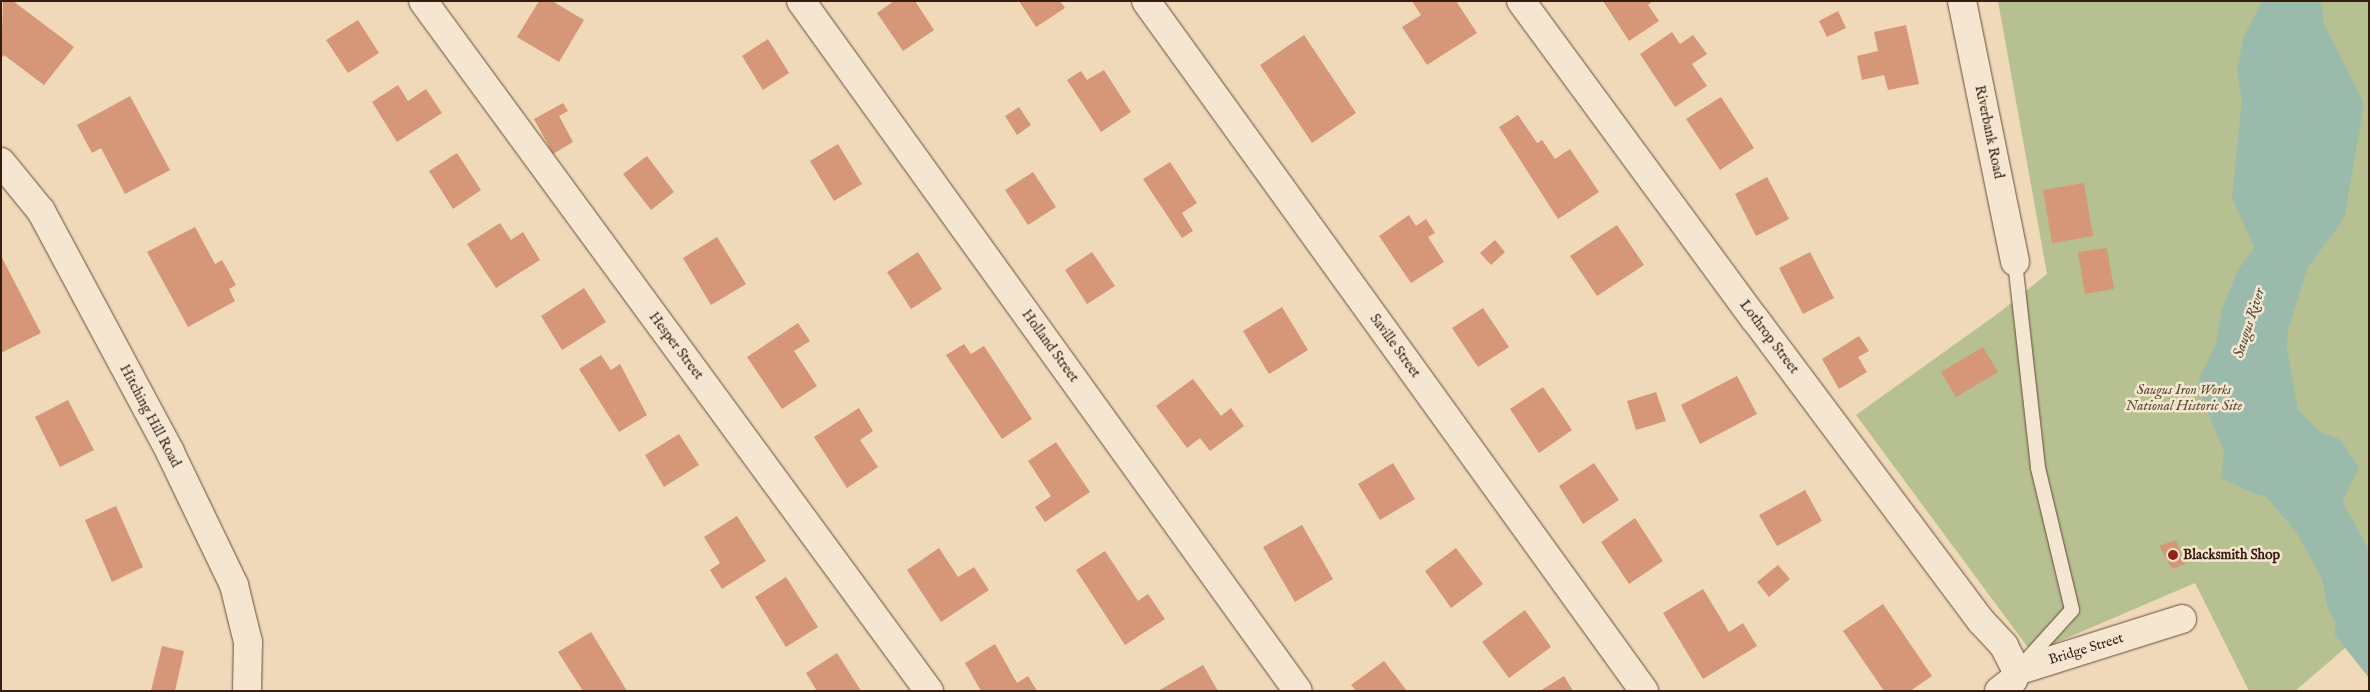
<!DOCTYPE html>
<style>
body{margin:0}
#map{position:relative;width:2370px;height:692px;overflow:hidden;background:#efd9b8;font-family:"IM FELL English",serif}
div>[style]{position:absolute}
[style*='--x']{left:calc(var(--x)*1px);top:calc(var(--y)*1px);width:calc(var(--w)*1px);rotate:calc(var(--a)*1deg)}
.green>*{inset:0;background:#b7c090}
.water>*{inset:0;background:#9abaab}
.river>*{height:55px;margin:-27.5px;padding:0 27.5px;transform-origin:27.5px;border-radius:27.5px;background:#9abaab}
.building>*{inset:0;background:#d59777}
.roads{filter:drop-shadow(0 0 1px #654c39) drop-shadow(0 0 1px #654c39)}
.service>*{height:14px;margin:-7px;padding:0 7px;transform-origin:7px;border-radius:7px;background:#f5e6d1}
.minor>*{height:28px;margin:-14px;padding:0 14px;transform-origin:14px;border-radius:14px;background:#f5e6d1}
.dots>*{width:14px;height:14px;translate:-50% -50%;box-sizing:border-box;border:2px solid #f5e6d1;border-radius:50%}
span{translate:-50% -50%;white-space:nowrap;text-align:center;line-height:1.15;-webkit-text-stroke:5px #f5e6d1;paint-order:stroke}
.street-label{font-size:14px;color:#371d0f}
.park-label{font-size:14px;color:#5d4e36;font-style:italic}
.poi-label{font-size:14px;color:#371d0f;font-weight:700}
.left{translate:0 -50%;text-align:left}
.water-label{font-size:15px;color:#554c3e;font-style:italic}
.frame{position:absolute;inset:0;border:2px solid #371d0f;pointer-events:none}
</style>
<div id="map">
<div class="green">
<div style="clip-path:polygon(1998px 1px,2369px 1px,2369px 616px,2358px 637px,2295px 691px,2249px 691px,2195px 583px,2032px 653px,1856px 415px,2000px 312px,2047px 274px)"></div>
</div>
<div class="water">
<div style="clip-path:polygon(2262px 1px,2316px 1px,2307px 21px,2299px 63px,2305px 95px,2318px 232px,2288px 331px,2287px 348px,2298px 410px,2320px 432px,2341px 440px,2359px 468px,2340px 506px,2339px 519px,2361px 551px,2369px 553px,2369px 678px,2335px 635px,2335px 623px,2346px 580px,2341px 553px,2320px 522px,2305px 506px,2297px 502px,2255px 494px,2221px 478px,2235px 339px,2253px 269px,2254px 247px,2232px 198px,2242px 100px,2237px 71px,2244px 36px)"></div>
</div>
<div class="river">
<div style="--x:2293;--y:1;--w:31;--a:83"></div>
<div style="--x:2297;--y:32;--w:84;--a:63.1"></div>
<div style="--x:2335;--y:107;--w:100;--a:99.7"></div>
<div style="--x:2318;--y:206;--w:97;--a:126.2"></div>
<div style="--x:2261;--y:284;--w:35;--a:112"></div>
<div style="--x:2248;--y:317;--w:36;--a:100"></div>
<div style="--x:2242;--y:352;--w:37;--a:116"></div>
<div style="--x:2226;--y:385;--w:48;--a:67.8"></div>
<div style="--x:2244;--y:429;--w:113;--a:49.3"></div>
<div style="--x:2318;--y:515;--w:60;--a:60.9"></div>
<div style="--x:2347;--y:567;--w:33;--a:78"></div>
<div style="--x:2354;--y:599;--w:34;--a:64"></div>
</div>
<div class="building">
<div style="clip-path:polygon(3px 1px,13px 1px,74px 47px,44px 85px,4px 55px,1px 59px)"></div>
<div style="clip-path:polygon(539px 1px,552px 1px,584px 20px,559px 62px,517px 37px)"></div>
<div style="clip-path:polygon(894px 1px,915px 1px,934px 30px,903px 51px,877px 13px)"></div>
<div style="clip-path:polygon(1019px 1px,1060px 1px,1065px 8px,1036px 27px)"></div>
<div style="clip-path:polygon(1412px 1px,1456px 1px,1477px 33px,1427px 65px,1402px 27px,1421px 15px)"></div>
<div style="clip-path:polygon(1603px 1px,1653px 1px,1648px 5px,1659px 21px,1629px 41px)"></div>
<div style="clip-path:polygon(1838px 11px,1846px 28px,1827px 37px,1819px 21px)"></div>
<div style="clip-path:polygon(358px 20px,379px 53px,348px 73px,326px 40px)"></div>
<div style="clip-path:polygon(1906px 25px,1919px 84px,1888px 90px,1884px 75px,1862px 80px,1857px 56px,1878px 51px,1874px 32px)"></div>
<div style="clip-path:polygon(1672px 32px,1680px 44px,1693px 35px,1707px 54px,1692px 64px,1707px 86px,1675px 107px,1640px 54px)"></div>
<div style="clip-path:polygon(1304px 35px,1356px 113px,1312px 143px,1260px 65px)"></div>
<div style="clip-path:polygon(768px 39px,789px 73px,763px 90px,742px 56px)"></div>
<div style="clip-path:polygon(1104px 70px,1131px 112px,1101px 132px,1067px 80px,1081px 71px,1087px 80px)"></div>
<div style="clip-path:polygon(398px 85px,408px 101px,426px 89px,442px 113px,397px 142px,372px 102px)"></div>
<div style="clip-path:polygon(130px 96px,170px 170px,125px 194px,101px 148px,92px 153px,77px 125px)"></div>
<div style="clip-path:polygon(1721px 97px,1754px 148px,1720px 170px,1686px 119px)"></div>
<div style="clip-path:polygon(563px 103px,568px 111px,559px 116px,573px 142px,553px 154px,534px 119px)"></div>
<div style="clip-path:polygon(1019px 107px,1031px 125px,1017px 135px,1005px 116px)"></div>
<div style="clip-path:polygon(1518px 115px,1537px 143px,1542px 140px,1555px 159px,1570px 149px,1599px 192px,1558px 219px,1499px 127px)"></div>
<div style="clip-path:polygon(838px 144px,862px 184px,834px 201px,810px 161px)"></div>
<div style="clip-path:polygon(457px 153px,481px 190px,453px 209px,429px 171px)"></div>
<div style="clip-path:polygon(647px 156px,674px 192px,651px 210px,623px 174px)"></div>
<div style="clip-path:polygon(1170px 162px,1197px 203px,1182px 213px,1193px 231px,1182px 238px,1143px 179px)"></div>
<div style="clip-path:polygon(1033px 172px,1056px 207px,1028px 225px,1005px 190px)"></div>
<div style="clip-path:polygon(1767px 177px,1789px 219px,1756px 236px,1735px 194px)"></div>
<div style="clip-path:polygon(2084px 183px,2093px 236px,2052px 243px,2043px 190px)"></div>
<div style="clip-path:polygon(1409px 215px,1416px 226px,1426px 219px,1435px 233px,1428px 237px,1444px 262px,1411px 283px,1379px 236px)"></div>
<div style="clip-path:polygon(500px 223px,511px 240px,523px 232px,540px 260px,496px 288px,467px 244px)"></div>
<div style="clip-path:polygon(1617px 225px,1644px 265px,1597px 296px,1570px 256px)"></div>
<div style="clip-path:polygon(195px 227px,215px 264px,222px 260px,236px 285px,229px 289px,235px 301px,188px 327px,147px 252px)"></div>
<div style="clip-path:polygon(717px 237px,746px 284px,711px 305px,683px 258px)"></div>
<div style="clip-path:polygon(1495px 240px,1505px 252px,1491px 265px,1480px 253px)"></div>
<div style="clip-path:polygon(2107px 248px,2114px 289px,2085px 294px,2078px 252px)"></div>
<div style="clip-path:polygon(918px 252px,942px 289px,911px 309px,887px 272px)"></div>
<div style="clip-path:polygon(1092px 252px,1115px 286px,1087px 304px,1065px 270px)"></div>
<div style="clip-path:polygon(1810px 252px,1834px 298px,1803px 314px,1779px 268px)"></div>
<div style="clip-path:polygon(1px 256px,41px 333px,1px 353px)"></div>
<div style="clip-path:polygon(584px 288px,606px 322px,562px 350px,541px 316px)"></div>
<div style="clip-path:polygon(1282px 307px,1308px 350px,1269px 374px,1243px 331px)"></div>
<div style="clip-path:polygon(1483px 308px,1509px 347px,1478px 367px,1452px 328px)"></div>
<div style="clip-path:polygon(798px 323px,810px 341px,794px 351px,817px 386px,782px 409px,747px 357px)"></div>
<div style="clip-path:polygon(1859px 336px,1869px 351px,1858px 357px,1867px 372px,1839px 389px,1822px 359px)"></div>
<div style="clip-path:polygon(964px 344px,971px 354px,984px 346px,1032px 419px,1002px 439px,946px 355px)"></div>
<div style="clip-path:polygon(1983px 347px,1998px 372px,1956px 397px,1941px 372px)"></div>
<div style="clip-path:polygon(601px 355px,611px 370px,620px 364px,647px 415px,619px 432px,579px 369px)"></div>
<div style="clip-path:polygon(1737px 376px,1757px 414px,1700px 444px,1681px 405px)"></div>
<div style="clip-path:polygon(1193px 379px,1221px 416px,1231px 408px,1244px 426px,1210px 451px,1200px 438px,1187px 448px,1156px 406px)"></div>
<div style="clip-path:polygon(1543px 387px,1572px 430px,1539px 453px,1510px 409px)"></div>
<div style="clip-path:polygon(1656px 392px,1666px 421px,1636px 430px,1627px 401px)"></div>
<div style="clip-path:polygon(68px 400px,94px 450px,60px 467px,35px 417px)"></div>
<div style="clip-path:polygon(859px 408px,873px 431px,860px 440px,878px 467px,847px 488px,814px 437px)"></div>
<div style="clip-path:polygon(679px 434px,699px 465px,664px 487px,645px 455px)"></div>
<div style="clip-path:polygon(1056px 442px,1090px 492px,1045px 522px,1035px 507px,1051px 496px,1028px 461px)"></div>
<div style="clip-path:polygon(1393px 463px,1415px 499px,1380px 520px,1358px 484px)"></div>
<div style="clip-path:polygon(1594px 463px,1619px 500px,1583px 524px,1559px 486px)"></div>
<div style="clip-path:polygon(1805px 490px,1822px 521px,1777px 546px,1759px 515px)"></div>
<div style="clip-path:polygon(116px 506px,143px 567px,112px 582px,85px 520px)"></div>
<div style="clip-path:polygon(737px 516px,766px 561px,722px 589px,710px 570px,720px 563px,704px 537px)"></div>
<div style="clip-path:polygon(1635px 518px,1663px 561px,1629px 584px,1601px 542px)"></div>
<div style="clip-path:polygon(1302px 525px,1333px 579px,1295px 602px,1263px 547px)"></div>
<div style="clip-path:polygon(2176px 540px,2185px 564px,2172px 569px,2159px 546px)"></div>
<div style="clip-path:polygon(939px 548px,958px 577px,974px 567px,989px 590px,941px 622px,907px 570px)"></div>
<div style="clip-path:polygon(1456px 548px,1483px 584px,1451px 608px,1425px 571px)"></div>
<div style="clip-path:polygon(1105px 551px,1138px 601px,1148px 594px,1165px 619px,1125px 645px,1076px 570px)"></div>
<div style="clip-path:polygon(1778px 565px,1790px 579px,1769px 597px,1757px 582px)"></div>
<div style="clip-path:polygon(786px 577px,818px 627px,786px 647px,755px 597px)"></div>
<div style="clip-path:polygon(1703px 589px,1729px 632px,1743px 623px,1757px 646px,1703px 679px,1663px 613px)"></div>
<div style="clip-path:polygon(1883px 604px,1932px 676px,1910px 691px,1884px 691px,1843px 631px)"></div>
<div style="clip-path:polygon(1525px 610px,1551px 647px,1509px 678px,1482px 642px)"></div>
<div style="clip-path:polygon(591px 632px,627px 691px,583px 691px,558px 652px)"></div>
<div style="clip-path:polygon(995px 644px,1017px 683px,1028px 676px,1037px 691px,981px 691px,965px 663px)"></div>
<div style="clip-path:polygon(162px 646px,184px 651px,175px 691px,151px 691px)"></div>
<div style="clip-path:polygon(837px 653px,861px 691px,817px 691px,806px 673px)"></div>
<div style="clip-path:polygon(1384px 661px,1407px 691px,1356px 691px,1351px 685px)"></div>
<div style="clip-path:polygon(1203px 665px,1218px 691px,1158px 691px)"></div>
<div style="clip-path:polygon(1564px 676px,1573px 691px,1540px 691px)"></div>
</div>
<div class="roads">
<div class="service">
<div style="--x:2015;--y:262;--w:207;--a:83.6"></div>
<div style="--x:2038;--y:468;--w:146;--a:76.5"></div>
<div style="--x:2072;--y:610;--w:73;--a:132.2"></div>
</div>
<div class="minor">
<div style="--x:423;--y:1;--w:856;--a:53.75"></div>
<div style="--x:801;--y:1;--w:850;--a:54.24"></div>
<div style="--x:1146;--y:1;--w:851;--a:54.18"></div>
<div style="--x:1521;--y:1;--w:395;--a:53.7"></div>
<div style="--x:1755;--y:319;--w:377;--a:53.2"></div>
<div style="--x:1981;--y:621;--w:34;--a:47"></div>
<div style="--x:2004;--y:646;--w:28;--a:63"></div>
<div style="--x:1962;--y:1;--w:266;--a:78.5"></div>
<div style="--x:1;--y:162;--w:63;--a:50.8"></div>
<div style="--x:41;--y:211;--w:273;--a:61.8"></div>
<div style="--x:170;--y:452;--w:148;--a:64.3"></div>
<div style="--x:234;--y:585;--w:59;--a:76.2"></div>
<div style="--x:248;--y:642;--w:49;--a:91.2"></div>
<div style="--x:1999;--y:691;--w:18;--a:-38"></div>
<div style="--x:2013;--y:680;--w:10;--a:-66"></div>
<div style="--x:2017;--y:671;--w:173;--a:-17.5"></div>
</div>
</div>
<div class="dots">
<div style="left:2173px;top:555px;background:#8f2418"></div>
</div>
<div class="street-label">
<span style="left:1989px;top:132px;rotate:78deg">Riverbank Road</span>
<span style="left:1769px;top:337px;rotate:53deg">Lothrop Street</span>
<span style="left:676px;top:346px;rotate:53deg">Hesper Street</span>
<span style="left:1050px;top:346px;rotate:54deg">Holland Street</span>
<span style="left:1395px;top:346px;rotate:54deg">Saville Street</span>
<span style="left:150px;top:416px;rotate:62deg">Hitching Hill Road</span>
<span style="left:2086px;top:649px;rotate:-17deg">Bridge Street</span>
</div>
<div class="park-label">
<span style="left:2184px;top:398px">Saugus Iron Works<br>National Historic Site</span>
</div>
<div class="poi-label">
<span class="left" style="left:2183px;top:555px">Blacksmith Shop</span>
</div>
<div class="water-label">
<span style="left:2249px;top:323px;rotate:-72deg">Saugus River</span>
</div>
<div class="frame"></div>
</div>
